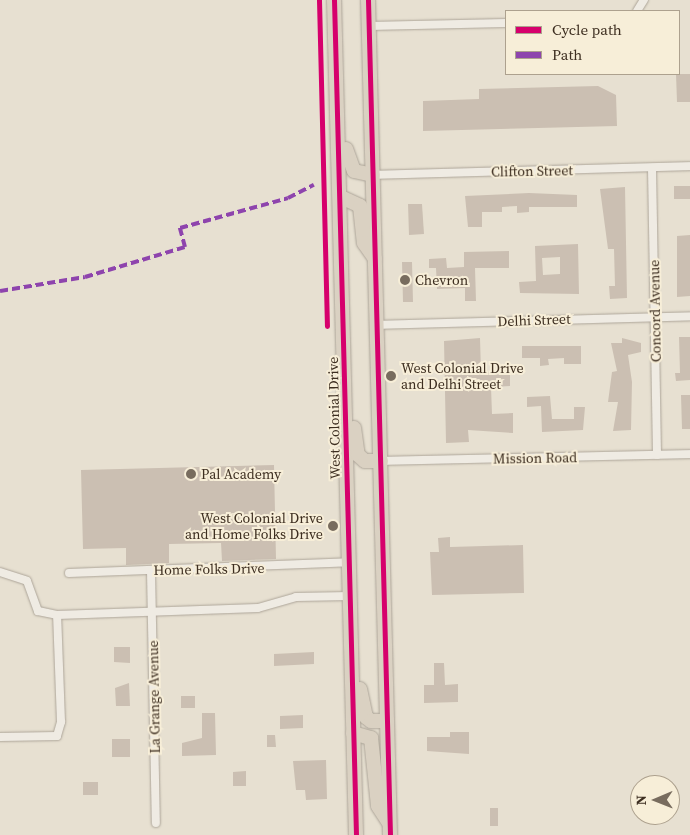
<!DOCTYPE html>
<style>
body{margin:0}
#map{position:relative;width:690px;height:835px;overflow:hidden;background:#e7e0d1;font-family:"Source Serif 4",serif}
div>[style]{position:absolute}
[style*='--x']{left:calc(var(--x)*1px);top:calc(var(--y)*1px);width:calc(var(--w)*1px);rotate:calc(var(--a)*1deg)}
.building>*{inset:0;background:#cbbfb2}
.roads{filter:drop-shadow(0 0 1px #ada599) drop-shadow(0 0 1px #ada599)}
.street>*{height:8px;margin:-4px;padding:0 4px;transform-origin:4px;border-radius:4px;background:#efebe3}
.highway>*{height:14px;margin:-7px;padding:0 7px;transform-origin:7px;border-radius:7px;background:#dad1c2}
.quiet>*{height:4px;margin-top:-2px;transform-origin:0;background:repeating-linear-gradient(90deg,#8e44ad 0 8px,transparent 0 12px)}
.cycleway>*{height:5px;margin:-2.5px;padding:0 2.5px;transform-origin:2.5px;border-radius:2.5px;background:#d6006c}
.dots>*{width:14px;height:14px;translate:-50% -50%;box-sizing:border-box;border:2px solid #f7eed8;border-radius:50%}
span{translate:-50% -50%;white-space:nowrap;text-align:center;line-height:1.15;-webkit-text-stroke:4px #f7eed8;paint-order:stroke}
.street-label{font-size:14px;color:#3d2e20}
.poi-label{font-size:14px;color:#3d2e20}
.left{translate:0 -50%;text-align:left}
.right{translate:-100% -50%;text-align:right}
.legend{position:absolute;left:505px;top:10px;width:175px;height:65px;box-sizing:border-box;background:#f7eed8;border:1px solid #ada18e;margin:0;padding:6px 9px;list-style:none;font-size:15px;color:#3d2e20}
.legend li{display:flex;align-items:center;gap:10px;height:25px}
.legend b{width:25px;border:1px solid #ada18e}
.north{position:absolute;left:630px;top:775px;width:50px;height:50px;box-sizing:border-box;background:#f7eed8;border:1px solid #ada18e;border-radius:50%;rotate:269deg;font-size:14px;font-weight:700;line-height:20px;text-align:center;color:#3d2e20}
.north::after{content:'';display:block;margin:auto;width:18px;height:22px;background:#786c5e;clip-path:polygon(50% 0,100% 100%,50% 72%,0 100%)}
</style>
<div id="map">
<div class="building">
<div style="clip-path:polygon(676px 74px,690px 74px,690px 102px,677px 102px)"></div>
<div style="clip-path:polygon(598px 86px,616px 95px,617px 126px,423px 131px,423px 101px,479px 99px,479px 89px)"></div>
<div style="clip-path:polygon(674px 186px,690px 186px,690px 199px,674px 199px)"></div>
<div style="clip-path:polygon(625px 187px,627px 298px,610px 299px,609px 286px,615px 286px,614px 249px,608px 249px,600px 189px)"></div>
<div style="clip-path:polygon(529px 193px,577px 195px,577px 207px,529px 207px,529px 212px,517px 213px,517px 206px,502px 207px,502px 212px,482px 212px,482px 227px,468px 227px,465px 196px)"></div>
<div style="clip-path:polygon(408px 204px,422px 204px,424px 234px,409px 235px)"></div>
<div style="clip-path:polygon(690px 235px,690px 296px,677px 297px,677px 236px)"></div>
<div style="clip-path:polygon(evenodd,578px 244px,579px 294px,520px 293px,519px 282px,536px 281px,535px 246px,578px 244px,560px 257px,560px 274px,543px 275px,542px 258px,560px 257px)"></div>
<div style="clip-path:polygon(509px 251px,509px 268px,475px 268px,476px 301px,465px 301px,465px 288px,437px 289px,436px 268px,429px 268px,429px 259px,446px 258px,447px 268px,464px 267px,464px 252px)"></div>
<div style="clip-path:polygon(402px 262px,412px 262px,413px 302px,403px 302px)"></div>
<div style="clip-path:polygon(679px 337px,690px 337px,690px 380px,676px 381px,675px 373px,680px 373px)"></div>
<div style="clip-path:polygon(480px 338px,481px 372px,510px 370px,510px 386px,491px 387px,492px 414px,513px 413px,513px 433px,468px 430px,469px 442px,446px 443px,444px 341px)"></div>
<div style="clip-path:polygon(622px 338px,641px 343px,641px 352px,628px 355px,632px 382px,631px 430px,613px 431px,618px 402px,608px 402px,612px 372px,617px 371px,611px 343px,622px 343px)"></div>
<div style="clip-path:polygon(522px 346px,581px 346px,581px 364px,564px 364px,564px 358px,548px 359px,549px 365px,540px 366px,540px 358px,522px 358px)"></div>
<div style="clip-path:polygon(681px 395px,690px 395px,690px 429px,682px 429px)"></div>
<div style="clip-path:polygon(550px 396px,552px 419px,574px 419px,574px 407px,585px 407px,583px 430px,542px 432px,541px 406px,527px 407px,527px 397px)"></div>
<div style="clip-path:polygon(274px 465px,276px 559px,222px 561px,221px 543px,169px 544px,169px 563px,126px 565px,126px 548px,83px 549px,81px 470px)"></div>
<div style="clip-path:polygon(450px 537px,450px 547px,523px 545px,524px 593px,432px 595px,430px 552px,439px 552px,438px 538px)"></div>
<div style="clip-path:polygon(114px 647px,130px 647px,130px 663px,114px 662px)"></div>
<div style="clip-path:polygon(314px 652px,314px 664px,274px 666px,274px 654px)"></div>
<div style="clip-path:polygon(434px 663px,444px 663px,445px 685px,458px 684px,458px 702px,424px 703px,424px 685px,434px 685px)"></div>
<div style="clip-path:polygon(129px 683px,130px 706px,116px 706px,115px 688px)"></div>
<div style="clip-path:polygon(181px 696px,195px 696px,195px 708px,181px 708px)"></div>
<div style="clip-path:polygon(202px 713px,215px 713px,216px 755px,182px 756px,182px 743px,202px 738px)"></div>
<div style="clip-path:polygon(303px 715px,303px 728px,280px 729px,280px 716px)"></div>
<div style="clip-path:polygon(450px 732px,469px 732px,469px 754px,427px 751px,427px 737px,450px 737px)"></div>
<div style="clip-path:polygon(267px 735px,275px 735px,276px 747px,267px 747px)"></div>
<div style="clip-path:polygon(112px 739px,130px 739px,130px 757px,112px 757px)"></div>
<div style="clip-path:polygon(326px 760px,327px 799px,306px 800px,305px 790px,296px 790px,293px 761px)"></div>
<div style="clip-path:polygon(246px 771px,246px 786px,233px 786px,233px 772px)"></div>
<div style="clip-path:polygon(83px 782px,98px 782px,98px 795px,83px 795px)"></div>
<div style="clip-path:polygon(490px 808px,498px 808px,498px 826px,490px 826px)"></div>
</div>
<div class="roads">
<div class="street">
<div style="--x:637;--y:11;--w:13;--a:-58"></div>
<div style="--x:369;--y:26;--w:137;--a:-1.3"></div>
<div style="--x:652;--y:168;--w:287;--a:89"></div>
<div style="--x:373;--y:175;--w:317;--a:-1.6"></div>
<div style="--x:377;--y:325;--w:313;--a:-1.6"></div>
<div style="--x:381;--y:461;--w:309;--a:-1.3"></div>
<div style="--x:151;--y:571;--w:252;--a:88.9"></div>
<div style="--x:0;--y:572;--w:28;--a:18"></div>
<div style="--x:27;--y:581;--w:32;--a:70"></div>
<div style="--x:38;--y:611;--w:19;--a:12"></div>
<div style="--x:57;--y:615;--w:201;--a:-2"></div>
<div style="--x:258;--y:608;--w:40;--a:-16"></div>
<div style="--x:296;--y:597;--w:54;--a:-1.1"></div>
<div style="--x:69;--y:573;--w:280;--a:-2.2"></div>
<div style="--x:0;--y:737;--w:57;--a:-1"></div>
<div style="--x:57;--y:736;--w:15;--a:-74"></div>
<div style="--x:61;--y:722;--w:107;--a:-92.1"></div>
</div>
<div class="highway">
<div style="--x:334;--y:0;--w:835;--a:88.49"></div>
<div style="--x:368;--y:0;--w:835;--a:88.49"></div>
<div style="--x:346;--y:149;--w:23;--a:70"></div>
<div style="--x:354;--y:171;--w:19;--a:12"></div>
<div style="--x:341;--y:197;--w:21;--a:25"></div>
<div style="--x:360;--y:206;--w:37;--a:84"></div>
<div style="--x:364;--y:243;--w:19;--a:55"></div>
<div style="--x:354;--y:428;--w:27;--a:82"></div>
<div style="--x:358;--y:455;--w:9;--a:41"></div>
<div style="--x:365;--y:461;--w:16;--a:0"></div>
<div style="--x:360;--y:689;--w:29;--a:78"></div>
<div style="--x:366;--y:717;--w:6;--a:39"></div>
<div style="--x:371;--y:721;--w:16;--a:0"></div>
<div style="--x:353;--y:733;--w:19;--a:16"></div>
<div style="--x:371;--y:738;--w:68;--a:84.1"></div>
<div style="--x:378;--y:806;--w:20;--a:57"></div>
</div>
</div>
<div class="quiet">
<div style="--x:0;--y:291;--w:86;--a:-9.4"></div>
<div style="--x:85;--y:277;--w:104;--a:-16.7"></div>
<div style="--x:185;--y:247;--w:20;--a:-105"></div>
<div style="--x:180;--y:228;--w:112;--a:-15.5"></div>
<div style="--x:288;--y:198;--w:29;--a:-27"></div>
</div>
<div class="cycleway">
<div style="--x:319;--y:0;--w:326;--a:88.6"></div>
<div style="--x:334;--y:0;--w:835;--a:88.49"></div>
<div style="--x:368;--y:0;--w:835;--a:88.49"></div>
</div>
<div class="dots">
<div style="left:405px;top:280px;background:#786c5e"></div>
<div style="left:391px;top:376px;background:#786c5e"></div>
<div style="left:191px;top:474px;background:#786c5e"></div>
<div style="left:333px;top:526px;background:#786c5e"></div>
</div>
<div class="street-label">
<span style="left:532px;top:171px;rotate:-1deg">Clifton Street</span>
<span style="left:655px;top:311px;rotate:-91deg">Concord Avenue</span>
<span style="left:534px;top:320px;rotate:-2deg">Delhi Street</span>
<span style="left:334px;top:418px;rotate:-91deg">West Colonial Drive</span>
<span style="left:535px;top:458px;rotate:-1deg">Mission Road</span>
<span style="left:209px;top:569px;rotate:-1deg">Home Folks Drive</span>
<span style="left:154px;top:697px;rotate:-91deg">La Grange Avenue</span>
</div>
<div class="poi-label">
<span class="left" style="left:415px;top:280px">Chevron</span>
<span class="left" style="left:401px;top:376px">West Colonial Drive<br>and Delhi Street</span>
<span class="left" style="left:201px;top:474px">Pal Academy</span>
<span class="right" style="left:323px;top:526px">West Colonial Drive<br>and Home Folks Drive</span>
</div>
<ul class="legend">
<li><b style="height:6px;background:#d6006c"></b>Cycle path</li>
<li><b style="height:6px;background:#8e44ad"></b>Path</li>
</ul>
<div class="north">N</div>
</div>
